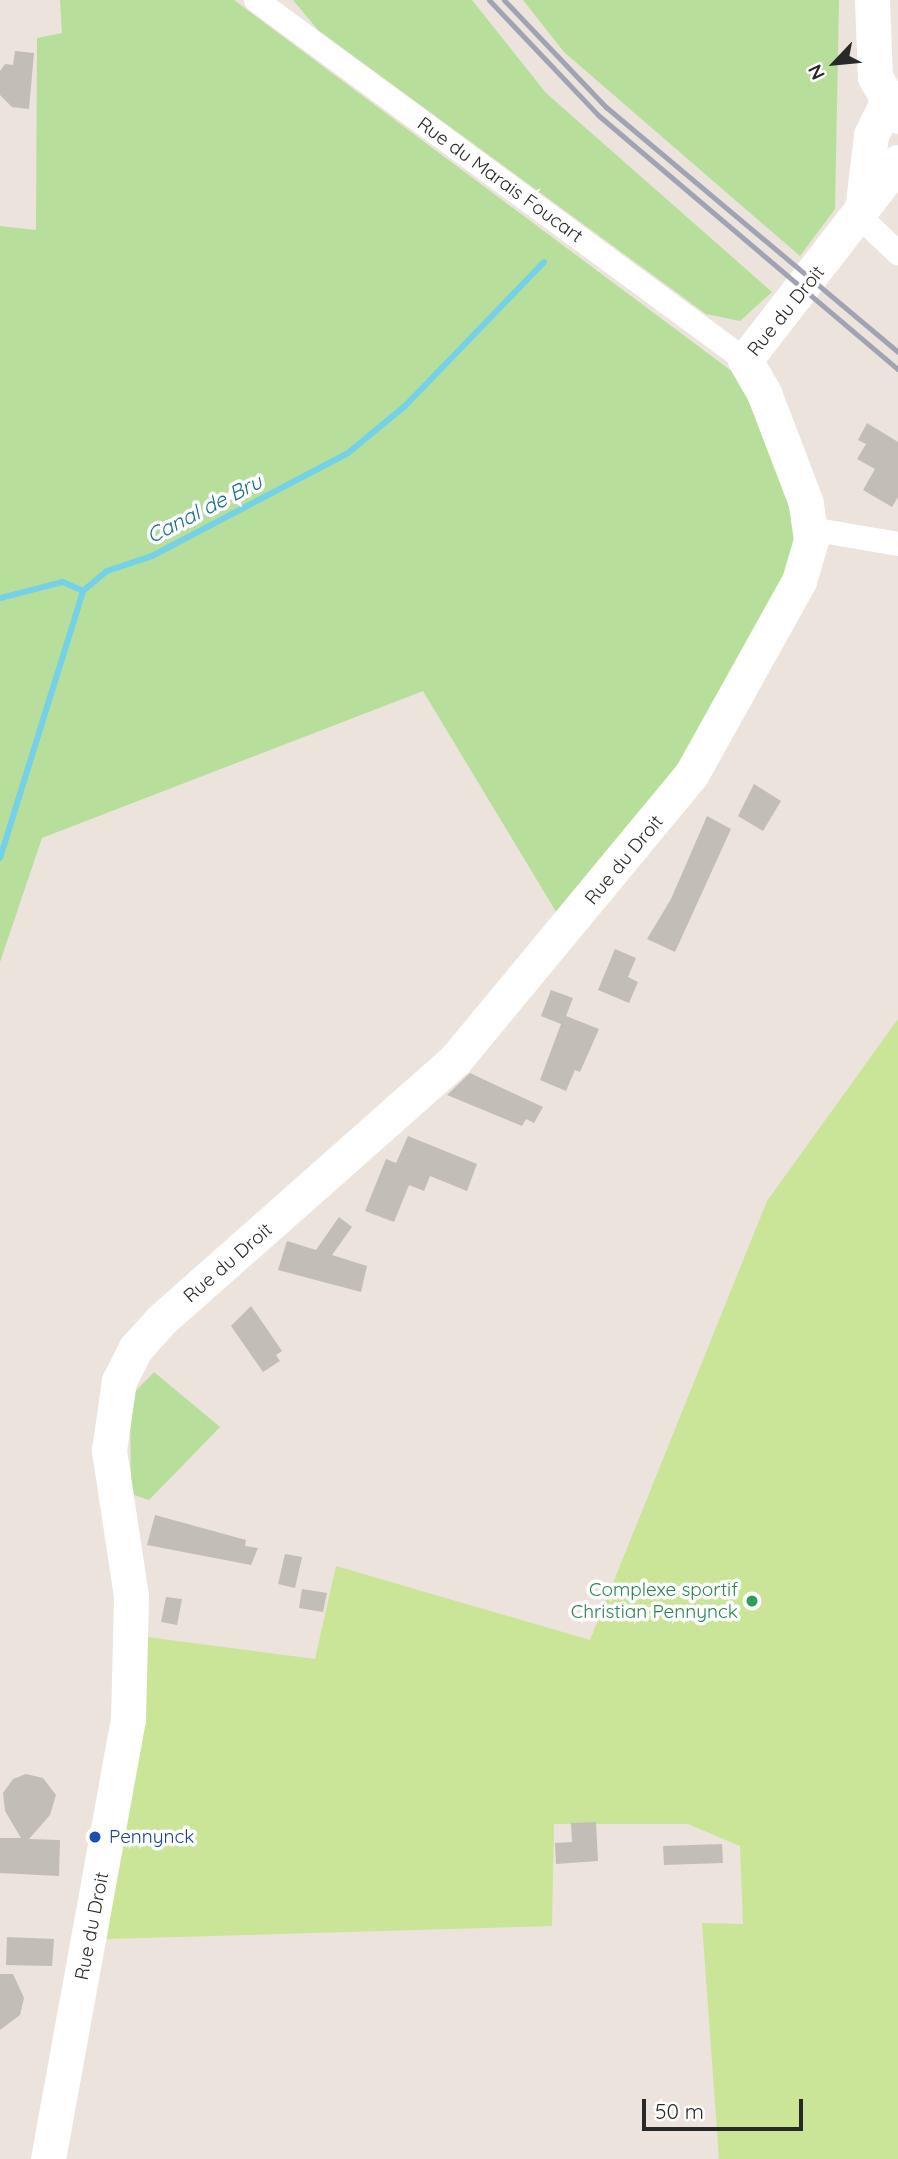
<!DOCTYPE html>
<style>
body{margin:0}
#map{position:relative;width:898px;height:2159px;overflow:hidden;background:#ebe3dc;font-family:Quicksand,sans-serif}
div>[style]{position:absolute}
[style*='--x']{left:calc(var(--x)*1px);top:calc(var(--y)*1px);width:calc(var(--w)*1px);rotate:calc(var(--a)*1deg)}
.green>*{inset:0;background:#b7de9b}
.pitch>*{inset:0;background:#cae597}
.stream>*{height:6px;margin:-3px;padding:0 3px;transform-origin:3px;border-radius:3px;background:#74d1e7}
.building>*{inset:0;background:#c3bdb8}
.street>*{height:24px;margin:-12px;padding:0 12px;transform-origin:12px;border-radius:12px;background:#fff}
.secondary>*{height:35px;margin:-17.5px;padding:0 17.5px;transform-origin:17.5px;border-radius:17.5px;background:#fff}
.rail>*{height:5px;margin:-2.5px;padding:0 2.5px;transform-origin:2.5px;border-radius:2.5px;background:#9fa3b3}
.dots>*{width:19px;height:19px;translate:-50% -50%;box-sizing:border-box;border:4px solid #fff;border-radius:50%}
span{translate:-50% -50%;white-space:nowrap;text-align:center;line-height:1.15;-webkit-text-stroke:7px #fff;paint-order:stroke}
.street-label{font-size:19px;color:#292929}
.leisure-label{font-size:19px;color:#27864d}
.right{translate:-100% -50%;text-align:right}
.transit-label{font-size:19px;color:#164399}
.left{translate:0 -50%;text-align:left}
.water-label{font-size:21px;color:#157092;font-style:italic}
.north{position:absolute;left:800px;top:28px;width:70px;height:70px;-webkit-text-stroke:5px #fff;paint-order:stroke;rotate:244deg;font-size:19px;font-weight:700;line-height:28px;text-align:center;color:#292929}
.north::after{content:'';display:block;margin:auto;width:24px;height:32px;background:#292929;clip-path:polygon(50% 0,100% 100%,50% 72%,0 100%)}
.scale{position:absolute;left:642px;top:2099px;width:161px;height:32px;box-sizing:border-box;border:4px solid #292929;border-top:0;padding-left:9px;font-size:21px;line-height:24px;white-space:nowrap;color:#292929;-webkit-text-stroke:5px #fff;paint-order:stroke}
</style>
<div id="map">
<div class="green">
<div style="clip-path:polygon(60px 0,234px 0,737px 375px,788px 486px,799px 551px,701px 741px,561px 920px,423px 691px,42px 838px,0 962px,0 226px,36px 230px,37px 38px,62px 33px)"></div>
<div style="clip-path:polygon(293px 0,472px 0,546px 93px,772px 292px,740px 321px,706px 314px,318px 30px)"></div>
<div style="clip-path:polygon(523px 0,839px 0,835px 209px,800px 256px,564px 52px)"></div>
<div style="clip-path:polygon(154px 1372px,220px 1427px,149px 1500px,131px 1494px,130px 1397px)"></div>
</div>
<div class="pitch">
<div style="clip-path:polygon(898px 1019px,898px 2159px,719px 2159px,702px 1923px,743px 1924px,740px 1846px,688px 1824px,554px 1824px,552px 1926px,107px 1939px,147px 1637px,315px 1659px,336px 1566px,590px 1640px,767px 1201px)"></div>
</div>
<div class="stream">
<div style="--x:0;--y:598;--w:65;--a:-14.3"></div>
<div style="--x:63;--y:582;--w:22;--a:24"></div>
<div style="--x:0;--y:858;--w:280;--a:-72.7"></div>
<div style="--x:83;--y:591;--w:31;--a:-40"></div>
<div style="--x:107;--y:571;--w:47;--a:-18.4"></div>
<div style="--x:152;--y:556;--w:221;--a:-27.7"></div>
<div style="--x:348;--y:453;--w:74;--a:-39.5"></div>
<div style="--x:405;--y:406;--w:200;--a:-46"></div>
</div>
<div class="building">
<div style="clip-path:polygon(15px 51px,34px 53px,29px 109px,12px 107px,0 95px,0 71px,5px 64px,13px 65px)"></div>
<div style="clip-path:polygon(867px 423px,898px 442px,898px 497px,892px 507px,863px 490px,875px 469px,857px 459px,866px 444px,858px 440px)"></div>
<div style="clip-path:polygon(754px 784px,781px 801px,763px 831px,738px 816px)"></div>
<div style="clip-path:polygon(707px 816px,731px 829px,675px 952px,647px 939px,671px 899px)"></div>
<div style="clip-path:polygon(615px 949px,636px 958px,628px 977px,638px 982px,629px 1003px,598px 990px)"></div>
<div style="clip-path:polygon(551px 990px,573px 998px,566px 1016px,599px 1029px,580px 1072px,575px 1070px,566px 1091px,540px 1080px,561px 1024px,541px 1016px)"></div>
<div style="clip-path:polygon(470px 1073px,543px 1107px,534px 1123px,526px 1119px,522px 1126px,447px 1095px)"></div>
<div style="clip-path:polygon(408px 1136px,477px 1164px,467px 1191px,430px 1176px,424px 1191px,409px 1185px,394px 1222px,365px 1211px,386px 1159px,396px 1163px)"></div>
<div style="clip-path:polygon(339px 1217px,352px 1227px,332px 1255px,367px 1266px,361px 1292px,278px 1270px,287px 1241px,316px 1250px)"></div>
<div style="clip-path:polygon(251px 1306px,282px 1351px,276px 1355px,280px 1361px,263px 1372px,231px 1326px)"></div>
<div style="clip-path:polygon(155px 1515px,246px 1540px,245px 1546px,258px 1548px,251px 1565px,147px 1545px)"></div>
<div style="clip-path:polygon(285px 1554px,302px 1557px,295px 1588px,278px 1584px)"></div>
<div style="clip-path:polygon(302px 1589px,327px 1593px,323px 1612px,299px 1608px)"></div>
<div style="clip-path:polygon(166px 1597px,182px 1599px,177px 1625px,161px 1622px)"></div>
<div style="clip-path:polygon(26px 1774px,43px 1778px,56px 1795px,50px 1815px,29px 1839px,60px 1840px,59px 1876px,0 1873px,0 1838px,21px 1838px,5px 1811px,3px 1793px,13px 1779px)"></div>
<div style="clip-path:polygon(596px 1822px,598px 1861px,556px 1864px,555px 1843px,572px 1842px,571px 1823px)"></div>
<div style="clip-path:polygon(722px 1844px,723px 1863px,664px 1865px,663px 1846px)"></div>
<div style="clip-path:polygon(7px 1937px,54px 1939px,52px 1966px,6px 1965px)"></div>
<div style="clip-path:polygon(0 1974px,13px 1974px,24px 1998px,20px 2015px,0 2030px)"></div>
</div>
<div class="street">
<div style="--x:256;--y:0;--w:607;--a:36.36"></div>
<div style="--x:859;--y:216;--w:54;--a:43.5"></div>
<div style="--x:811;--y:529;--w:88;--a:9.8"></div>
</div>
<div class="secondary">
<div style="--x:872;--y:0;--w:77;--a:87.8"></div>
<div style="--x:875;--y:77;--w:45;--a:59.5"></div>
<div style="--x:863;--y:203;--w:68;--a:-83.3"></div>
<div style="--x:871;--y:135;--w:37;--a:-64"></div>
<div style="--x:48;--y:2159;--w:446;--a:-79.7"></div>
<div style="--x:128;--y:1720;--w:124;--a:-88.6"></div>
<div style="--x:131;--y:1596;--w:148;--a:-98.6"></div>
<div style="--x:109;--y:1450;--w:70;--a:-81.8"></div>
<div style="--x:119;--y:1381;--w:37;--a:-63"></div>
<div style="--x:136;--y:1348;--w:36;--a:-48"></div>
<div style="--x:160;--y:1321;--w:394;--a:-41.5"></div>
<div style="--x:455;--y:1060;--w:370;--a:-50.4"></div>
<div style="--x:691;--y:775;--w:222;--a:-60.9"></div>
<div style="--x:799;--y:581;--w:43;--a:-73.7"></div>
<div style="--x:811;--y:540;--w:37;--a:-98"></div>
<div style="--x:806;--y:503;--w:118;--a:-110.9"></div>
<div style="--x:764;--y:393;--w:38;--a:-120"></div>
<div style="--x:745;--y:360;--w:250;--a:-52.3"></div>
</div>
<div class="rail">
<div style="--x:489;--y:0;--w:158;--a:46.5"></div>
<div style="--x:598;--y:115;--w:393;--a:40.3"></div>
<div style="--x:504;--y:0;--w:148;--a:46.4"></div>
<div style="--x:606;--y:107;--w:381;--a:40"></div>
</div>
<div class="dots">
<div style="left:752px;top:1601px;background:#2e9e5b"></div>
<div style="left:95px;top:1837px;background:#1a4fb4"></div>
</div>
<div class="street-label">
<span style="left:500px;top:180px;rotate:36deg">Rue du Marais Foucart</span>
<span style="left:786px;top:311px;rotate:-51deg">Rue du Droit</span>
<span style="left:624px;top:860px;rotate:-50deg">Rue du Droit</span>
<span style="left:228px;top:1263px;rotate:-41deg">Rue du Droit</span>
<span style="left:92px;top:1926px;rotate:-79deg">Rue du Droit</span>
</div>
<div class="leisure-label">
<span class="right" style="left:738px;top:1601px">Complexe sportif<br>Christian Pennynck</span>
</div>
<div class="transit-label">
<span class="left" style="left:109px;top:1837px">Pennynck</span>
</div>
<div class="water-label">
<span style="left:204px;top:508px;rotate:-27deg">Canal de Bru</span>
</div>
<div class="north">N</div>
<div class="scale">50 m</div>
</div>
